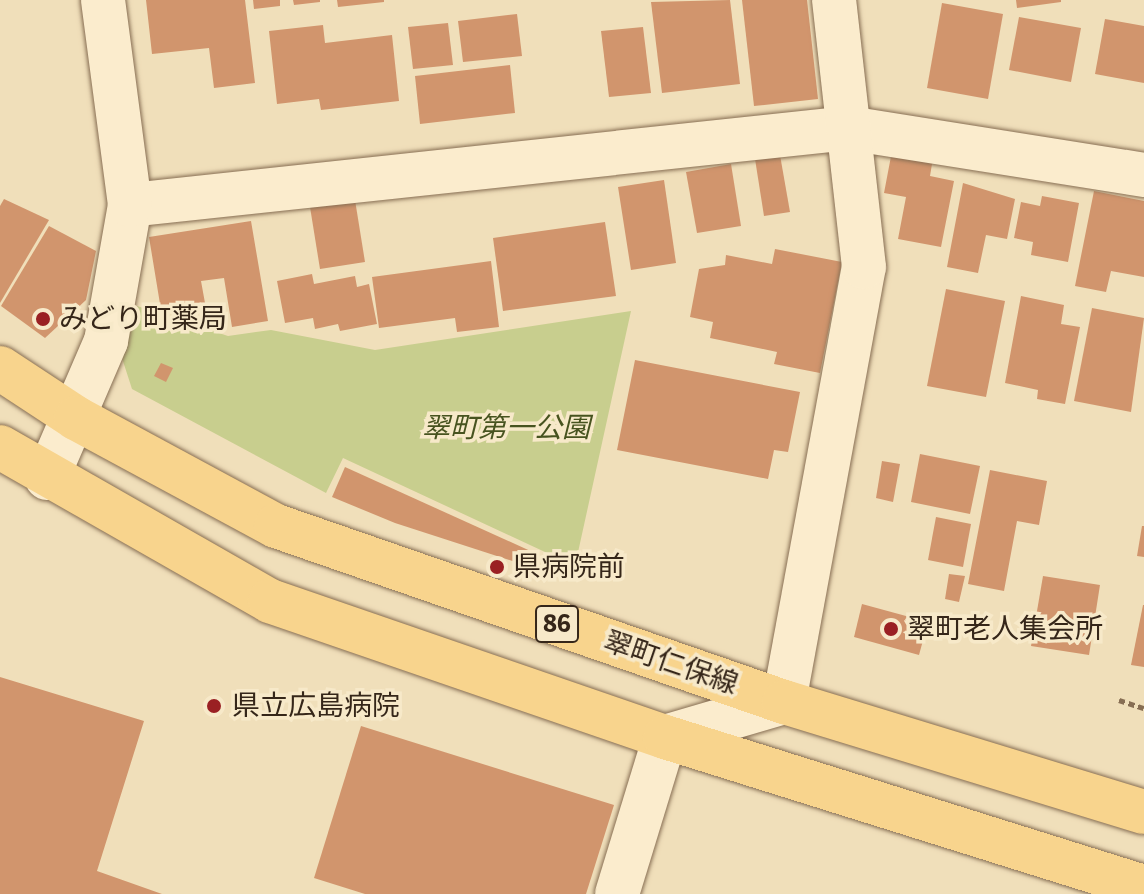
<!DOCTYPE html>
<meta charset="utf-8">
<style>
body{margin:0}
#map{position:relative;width:1144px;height:894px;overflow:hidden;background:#f0dfba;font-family:"Zilla Slab","Noto Sans JP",serif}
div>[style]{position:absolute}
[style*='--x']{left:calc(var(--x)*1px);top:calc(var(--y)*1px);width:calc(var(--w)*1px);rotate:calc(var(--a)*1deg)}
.green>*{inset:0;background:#c8ce8e}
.building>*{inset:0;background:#d1956d}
.path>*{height:5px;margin-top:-2.5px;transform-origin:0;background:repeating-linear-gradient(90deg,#876e53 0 6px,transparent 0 10px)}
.roads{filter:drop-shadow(0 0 2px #876e53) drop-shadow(0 0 2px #876e53)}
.street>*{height:44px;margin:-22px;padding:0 22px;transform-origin:22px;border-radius:22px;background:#fbeccd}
.secondary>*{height:44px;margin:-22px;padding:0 22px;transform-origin:22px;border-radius:22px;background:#fbeccd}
.primary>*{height:44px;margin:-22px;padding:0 22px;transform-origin:22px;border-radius:22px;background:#f8d48d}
.dots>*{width:22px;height:22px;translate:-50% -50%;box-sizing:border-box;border:4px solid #f7e9c9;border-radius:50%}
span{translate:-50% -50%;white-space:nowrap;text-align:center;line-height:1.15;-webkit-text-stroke:7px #f7e9c9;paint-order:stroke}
.shield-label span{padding:2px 6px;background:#f7e9c9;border:2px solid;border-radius:6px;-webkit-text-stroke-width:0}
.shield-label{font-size:26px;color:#352619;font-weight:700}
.poi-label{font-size:28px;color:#352619}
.left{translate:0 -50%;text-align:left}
.park-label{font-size:28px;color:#47531f;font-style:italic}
.street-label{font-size:28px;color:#352619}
</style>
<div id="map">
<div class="green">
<div style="clip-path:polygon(131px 304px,228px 336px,271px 330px,375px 350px,631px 311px,575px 566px,343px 458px,326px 493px,132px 389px,121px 355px)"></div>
</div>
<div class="building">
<div style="clip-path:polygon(146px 0,245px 0,255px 83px,214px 88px,209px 48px,152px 54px)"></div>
<div style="clip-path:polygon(253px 0,280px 0,280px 6px,254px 9px)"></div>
<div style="clip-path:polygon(293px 0,320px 0,320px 2px,294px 5px)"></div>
<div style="clip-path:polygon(337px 0,384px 0,384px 2px,338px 7px)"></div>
<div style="clip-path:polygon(730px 0,740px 84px,662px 93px,651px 2px)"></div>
<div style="clip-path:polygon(742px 0,807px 0,818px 99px,754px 106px)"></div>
<div style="clip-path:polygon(1016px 0,1061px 0,1061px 2px,1017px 8px)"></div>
<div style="clip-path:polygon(942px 3px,1003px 14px,988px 99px,927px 88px)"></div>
<div style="clip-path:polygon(517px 14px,522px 56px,463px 62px,458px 21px)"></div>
<div style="clip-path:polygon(1019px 17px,1081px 28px,1071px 82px,1009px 70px)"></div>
<div style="clip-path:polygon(1105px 19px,1144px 26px,1144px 83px,1095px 74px)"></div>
<div style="clip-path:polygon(448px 23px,453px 65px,413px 69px,408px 27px)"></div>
<div style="clip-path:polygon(323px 25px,325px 43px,392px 35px,399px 101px,321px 110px,319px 99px,277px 104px,269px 31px)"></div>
<div style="clip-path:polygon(643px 27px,651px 93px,609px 97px,601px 31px)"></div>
<div style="clip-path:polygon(510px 65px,515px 113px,420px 124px,415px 76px)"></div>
<div style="clip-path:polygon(892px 151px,933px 158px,930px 176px,954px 181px,941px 247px,898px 239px,906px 197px,884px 193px)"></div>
<div style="clip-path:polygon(780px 155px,790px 212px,764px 216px,755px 159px)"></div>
<div style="clip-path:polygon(731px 164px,741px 226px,697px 233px,686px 172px)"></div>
<div style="clip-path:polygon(664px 180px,676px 263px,631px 270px,618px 187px)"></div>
<div style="clip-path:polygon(963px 183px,1015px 199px,1007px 239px,986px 235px,978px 273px,947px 267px)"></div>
<div style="clip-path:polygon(1094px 191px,1144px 201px,1144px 277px,1111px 271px,1106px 292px,1075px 286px)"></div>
<div style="clip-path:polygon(1042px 196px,1079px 203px,1068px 262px,1031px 255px,1033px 242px,1014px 238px,1021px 202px,1040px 206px)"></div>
<div style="clip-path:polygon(4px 199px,49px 220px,0 303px,0 206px)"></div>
<div style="clip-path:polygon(355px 200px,365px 262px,320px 269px,310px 207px)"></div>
<div style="clip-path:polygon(251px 221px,268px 321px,232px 327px,224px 278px,201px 281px,205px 303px,161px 310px,149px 237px)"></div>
<div style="clip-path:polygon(605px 222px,616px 296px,503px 311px,493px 238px)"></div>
<div style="clip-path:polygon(49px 226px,96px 251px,86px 300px,45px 338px,1px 306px)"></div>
<div style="clip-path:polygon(775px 249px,842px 262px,820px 373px,774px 364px,777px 352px,710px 338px,713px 322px,690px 317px,699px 269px,725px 265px,726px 255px,772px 264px)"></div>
<div style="clip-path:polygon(491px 261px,499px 327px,457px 332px,455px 318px,379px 328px,372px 277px)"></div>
<div style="clip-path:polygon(312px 274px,314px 284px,355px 276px,357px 287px,369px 284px,377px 324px,340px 331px,338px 324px,315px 329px,313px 318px,285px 323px,277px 281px)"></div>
<div style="clip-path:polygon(946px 289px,1005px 301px,986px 397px,927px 386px)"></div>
<div style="clip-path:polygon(1021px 296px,1064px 305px,1061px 324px,1080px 327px,1065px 404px,1037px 399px,1038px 390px,1005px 383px)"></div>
<div style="clip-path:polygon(1092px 308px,1144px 318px,1131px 412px,1074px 401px)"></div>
<div style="clip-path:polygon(635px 360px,800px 392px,788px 452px,774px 450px,768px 479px,617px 450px)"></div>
<div style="clip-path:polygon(161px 363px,173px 368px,166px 382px,154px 376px)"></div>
<div style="clip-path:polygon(920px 454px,980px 466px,970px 514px,911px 502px)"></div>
<div style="clip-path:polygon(882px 461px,900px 464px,893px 502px,876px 498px)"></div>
<div style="clip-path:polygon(345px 467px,537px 554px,534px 568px,395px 523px,332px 497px)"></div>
<div style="clip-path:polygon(990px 470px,1047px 481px,1039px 525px,1017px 521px,1004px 591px,968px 584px)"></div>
<div style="clip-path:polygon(936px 517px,971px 524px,963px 567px,928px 560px)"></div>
<div style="clip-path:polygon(1142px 526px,1144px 526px,1144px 557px,1137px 556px)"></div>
<div style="clip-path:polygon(949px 574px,965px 576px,959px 602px,945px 599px)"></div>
<div style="clip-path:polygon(1043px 576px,1100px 585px,1089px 655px,1031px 646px)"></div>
<div style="clip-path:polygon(862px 604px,928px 622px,919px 655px,854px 637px)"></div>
<div style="clip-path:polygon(1143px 605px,1144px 605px,1144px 667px,1131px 665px)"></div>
<div style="clip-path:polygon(0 677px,144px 721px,97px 871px,162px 894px,0 894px)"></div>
<div style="clip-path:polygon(361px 726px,614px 805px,586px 894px,365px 894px,314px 878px)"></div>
</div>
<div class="path">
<div style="--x:1119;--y:700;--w:26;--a:18"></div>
</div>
<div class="roads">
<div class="street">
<div style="--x:130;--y:205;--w:722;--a:-6.12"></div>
<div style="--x:848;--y:128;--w:300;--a:9"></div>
<div style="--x:47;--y:478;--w:149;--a:-66.7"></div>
<div style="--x:106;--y:341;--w:138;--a:-80"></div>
<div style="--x:130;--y:205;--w:207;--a:-97.5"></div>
<div style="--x:784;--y:702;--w:442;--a:-79.6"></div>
<div style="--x:864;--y:267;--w:269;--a:-96.4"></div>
</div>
<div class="secondary">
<div style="--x:617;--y:894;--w:164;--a:-73"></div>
<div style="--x:665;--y:737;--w:124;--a:-16.4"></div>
</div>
<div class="primary">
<div style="--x:0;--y:368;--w:91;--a:33.3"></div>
<div style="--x:76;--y:418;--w:227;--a:28.4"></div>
<div style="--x:276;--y:526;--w:538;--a:19.11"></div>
<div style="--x:784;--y:702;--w:376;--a:17"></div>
<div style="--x:0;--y:447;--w:311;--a:29.7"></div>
<div style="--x:270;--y:601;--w:418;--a:19"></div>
<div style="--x:665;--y:737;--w:502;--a:17.39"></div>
</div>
</div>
<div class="dots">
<div style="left:43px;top:319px;background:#9a2023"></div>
<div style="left:497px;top:567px;background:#9a2023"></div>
<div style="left:891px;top:629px;background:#9a2023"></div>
<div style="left:214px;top:706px;background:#9a2023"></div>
</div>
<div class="shield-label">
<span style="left:557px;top:624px">86</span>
</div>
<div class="poi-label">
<span class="left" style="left:59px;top:319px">みどり町薬局</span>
<span class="left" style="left:513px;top:567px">県病院前</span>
<span class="left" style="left:907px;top:629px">翠町老人集会所</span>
<span class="left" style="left:232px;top:706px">県立広島病院</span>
</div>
<div class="park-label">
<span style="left:506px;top:428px">翠町第一公園</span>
</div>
<div class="street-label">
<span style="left:671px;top:663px;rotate:19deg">翠町仁保線</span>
</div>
</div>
